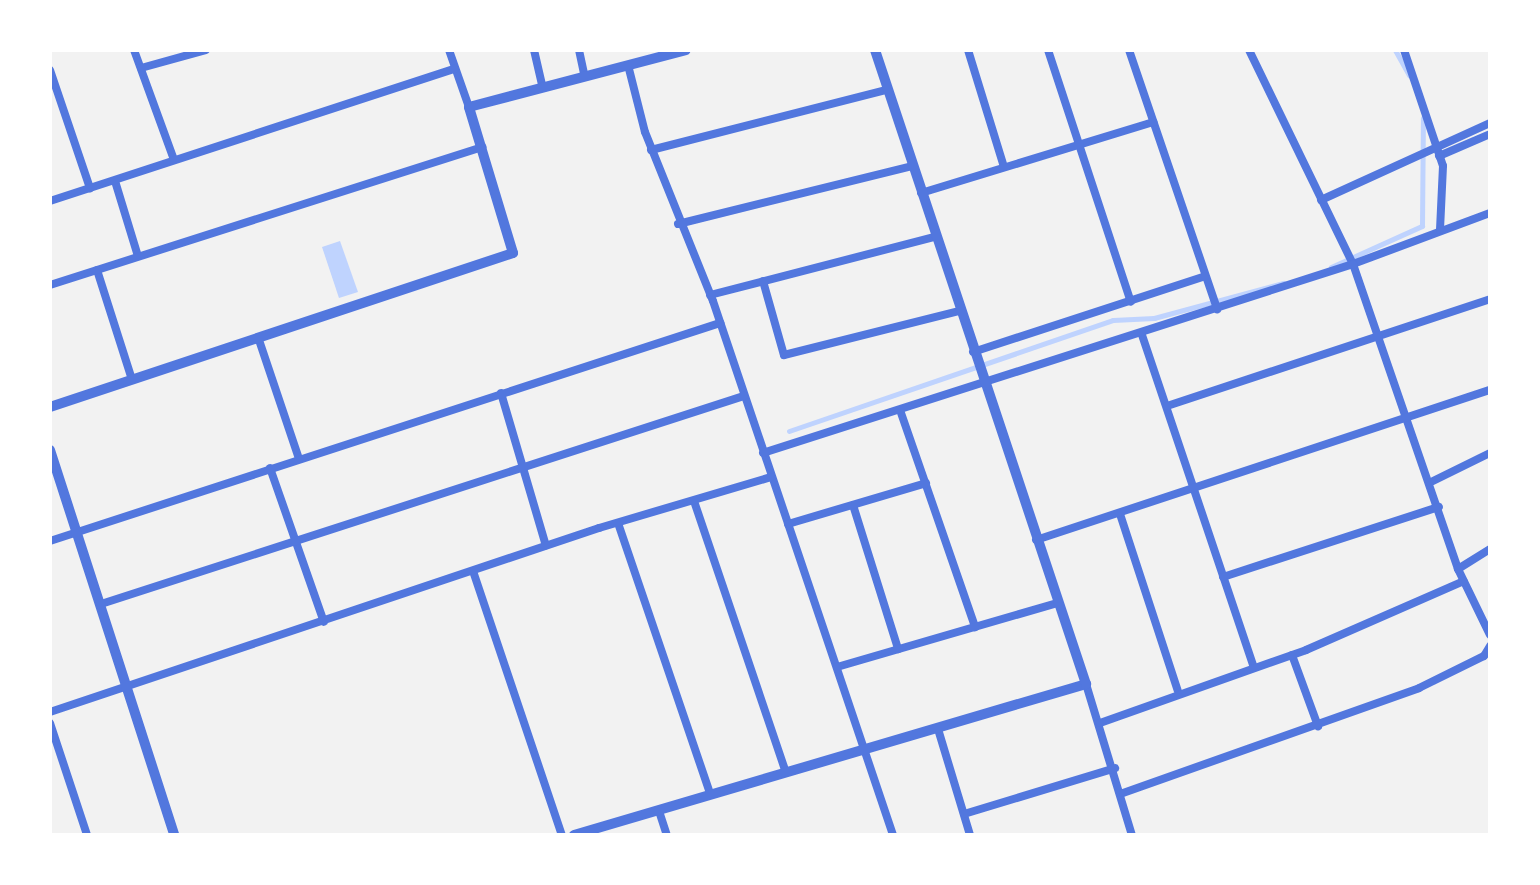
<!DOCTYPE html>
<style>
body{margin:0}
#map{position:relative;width:1540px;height:885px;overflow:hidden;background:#f2f2f2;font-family:Georgia,serif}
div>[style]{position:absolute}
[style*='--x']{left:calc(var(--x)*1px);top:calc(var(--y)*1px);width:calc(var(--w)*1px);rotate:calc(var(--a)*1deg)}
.water>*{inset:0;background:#bfd3fe}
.stream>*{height:5px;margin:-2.5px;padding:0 2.5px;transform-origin:2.5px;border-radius:2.5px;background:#bfd3fe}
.minor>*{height:8px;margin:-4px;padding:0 4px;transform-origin:4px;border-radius:4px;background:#5277de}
.tertiary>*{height:10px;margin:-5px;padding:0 5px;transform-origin:5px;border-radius:5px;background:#5277de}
span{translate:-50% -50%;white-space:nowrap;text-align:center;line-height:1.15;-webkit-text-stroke:10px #fff;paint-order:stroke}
.frame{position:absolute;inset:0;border:52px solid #fff;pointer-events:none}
</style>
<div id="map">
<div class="water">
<div style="clip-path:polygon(340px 241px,358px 292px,339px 298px,322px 247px)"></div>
</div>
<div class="stream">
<div style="--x:1395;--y:50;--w:29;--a:61"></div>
<div style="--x:1331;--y:267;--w:100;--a:-24.3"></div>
<div style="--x:1422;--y:226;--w:108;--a:-89.5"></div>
<div style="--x:789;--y:431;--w:342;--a:-18.9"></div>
<div style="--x:1113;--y:320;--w:41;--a:-2.8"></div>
<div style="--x:1154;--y:318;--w:134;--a:-15.2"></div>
</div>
<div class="minor">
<div style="--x:134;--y:50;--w:117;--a:70"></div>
<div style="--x:449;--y:50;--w:60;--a:70.7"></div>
<div style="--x:534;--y:50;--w:35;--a:77"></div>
<div style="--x:579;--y:50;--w:25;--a:78"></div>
<div style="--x:968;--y:50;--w:122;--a:72.9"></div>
<div style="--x:1048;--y:50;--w:265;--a:71.8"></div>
<div style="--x:1129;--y:50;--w:274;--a:71.2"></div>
<div style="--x:1249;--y:50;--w:238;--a:64.1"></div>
<div style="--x:1353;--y:264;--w:146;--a:-20.4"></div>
<div style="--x:1404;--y:50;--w:122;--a:71.4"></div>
<div style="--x:1443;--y:166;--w:64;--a:92.7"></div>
<div style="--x:628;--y:65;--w:69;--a:75.8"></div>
<div style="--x:645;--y:132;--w:182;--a:68.1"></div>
<div style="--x:713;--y:301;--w:564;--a:71.37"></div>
<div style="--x:141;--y:68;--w:67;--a:-15.5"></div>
<div style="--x:50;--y:70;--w:125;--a:71.3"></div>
<div style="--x:651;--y:150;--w:244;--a:-14.3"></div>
<div style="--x:1439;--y:156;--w:56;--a:-23.3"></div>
<div style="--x:115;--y:181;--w:78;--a:73"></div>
<div style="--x:921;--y:193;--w:243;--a:-17"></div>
<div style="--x:1321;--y:200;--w:186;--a:-24.5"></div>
<div style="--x:50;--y:201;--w:426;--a:-18.1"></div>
<div style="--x:678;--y:224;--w:241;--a:-13.9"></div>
<div style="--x:97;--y:270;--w:115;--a:72.3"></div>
<div style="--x:763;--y:281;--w:77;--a:74.2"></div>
<div style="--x:784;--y:355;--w:180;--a:-14.1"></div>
<div style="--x:50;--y:285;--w:454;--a:-17.7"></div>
<div style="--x:710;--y:295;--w:231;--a:-14.5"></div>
<div style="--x:1142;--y:335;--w:351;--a:71.4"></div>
<div style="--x:258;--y:337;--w:129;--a:71.4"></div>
<div style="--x:973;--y:352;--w:244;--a:-18.1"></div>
<div style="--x:501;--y:393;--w:159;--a:73.6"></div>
<div style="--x:1167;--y:406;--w:340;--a:-18.3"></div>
<div style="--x:900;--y:410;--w:230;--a:70.9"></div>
<div style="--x:763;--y:453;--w:620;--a:-17.76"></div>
<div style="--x:1353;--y:264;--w:323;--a:71"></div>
<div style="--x:1458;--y:569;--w:73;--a:64.1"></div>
<div style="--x:270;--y:468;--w:163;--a:70.7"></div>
<div style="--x:1433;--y:481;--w:64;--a:-26.2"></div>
<div style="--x:694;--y:501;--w:287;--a:71.3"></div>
<div style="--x:853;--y:505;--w:151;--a:72.6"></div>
<div style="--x:1120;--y:514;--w:186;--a:71.9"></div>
<div style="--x:618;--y:523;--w:286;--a:71.2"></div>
<div style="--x:788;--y:524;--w:144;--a:-16.5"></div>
<div style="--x:1036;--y:540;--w:478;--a:-18.3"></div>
<div style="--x:50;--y:541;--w:705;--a:-18.02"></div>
<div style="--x:1458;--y:569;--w:38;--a:-32"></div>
<div style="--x:473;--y:571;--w:279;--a:71.4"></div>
<div style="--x:1223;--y:577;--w:227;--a:-18"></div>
<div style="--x:101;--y:604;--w:676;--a:-17.93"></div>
<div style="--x:1292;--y:655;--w:76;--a:69.9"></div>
<div style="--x:837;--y:667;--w:230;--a:-16.2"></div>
<div style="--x:1086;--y:684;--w:158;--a:73.1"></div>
<div style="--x:50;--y:712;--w:579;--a:-18.53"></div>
<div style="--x:599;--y:528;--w:179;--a:-16.5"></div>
<div style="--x:50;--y:723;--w:118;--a:71.7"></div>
<div style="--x:1100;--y:723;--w:219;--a:-19.5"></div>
<div style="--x:1306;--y:650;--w:172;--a:-23.6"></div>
<div style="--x:938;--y:729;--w:111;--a:73.2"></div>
<div style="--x:1123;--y:793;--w:314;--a:-19.5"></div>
<div style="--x:1419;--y:688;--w:72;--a:-26.2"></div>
<div style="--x:1484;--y:656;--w:12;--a:-59"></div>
<div style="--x:659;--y:811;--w:25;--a:72"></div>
<div style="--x:964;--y:814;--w:158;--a:-16.9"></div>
</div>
<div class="tertiary">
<div style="--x:50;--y:407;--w:488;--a:-18.4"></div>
<div style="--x:513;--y:253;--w:152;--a:-106.8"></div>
<div style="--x:469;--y:107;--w:224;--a:-14.7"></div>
<div style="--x:50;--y:450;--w:404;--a:72.1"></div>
<div style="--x:574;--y:835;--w:534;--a:-16.43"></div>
<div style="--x:1086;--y:684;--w:668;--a:-108.41"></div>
</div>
<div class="frame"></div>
</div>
